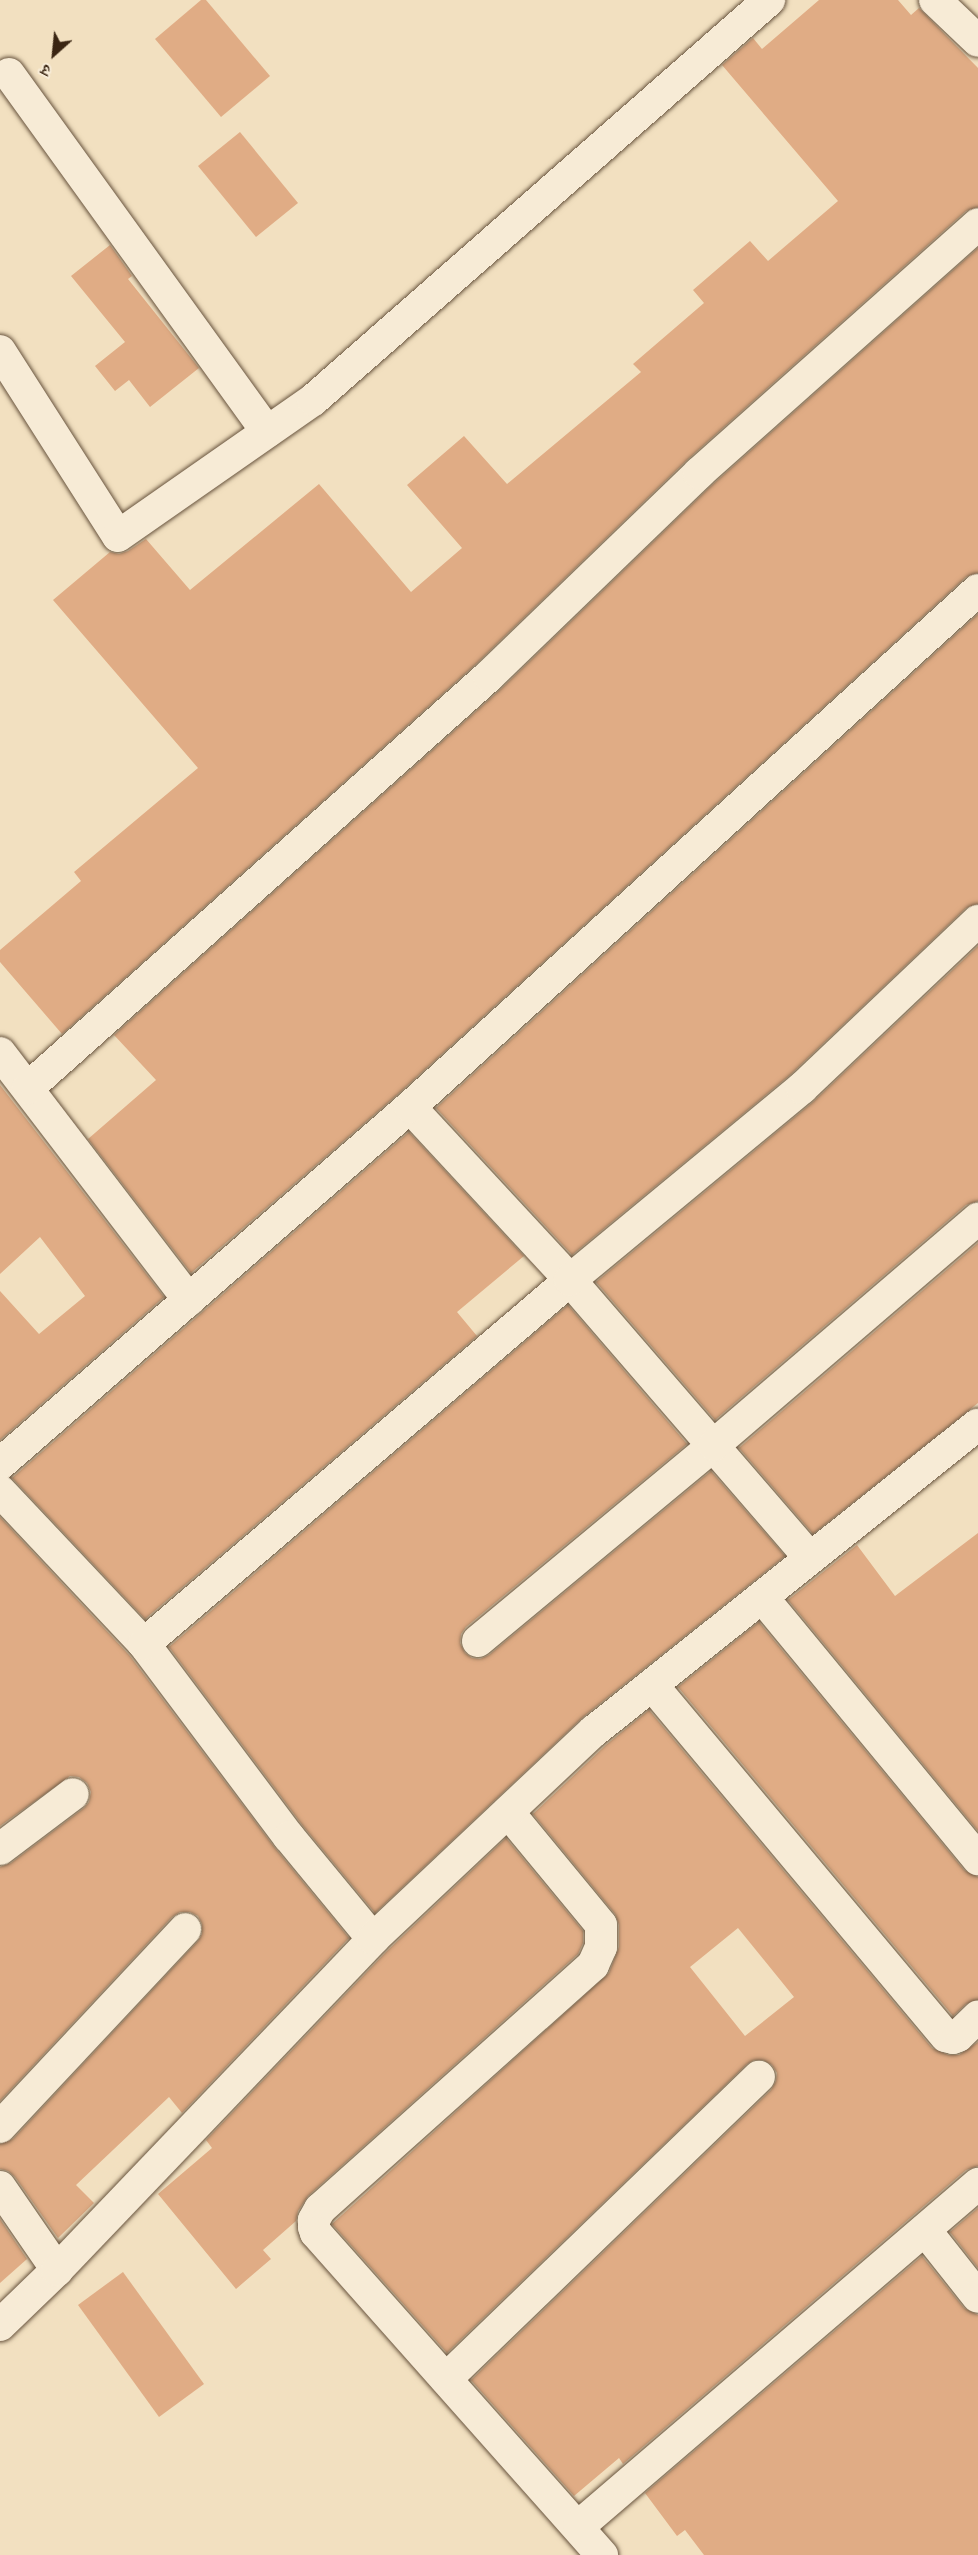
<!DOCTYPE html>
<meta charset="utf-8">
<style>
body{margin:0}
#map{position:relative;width:978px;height:2555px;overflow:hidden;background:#f2e0c0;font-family:"EB Garamond","Noto Serif Devanagari",serif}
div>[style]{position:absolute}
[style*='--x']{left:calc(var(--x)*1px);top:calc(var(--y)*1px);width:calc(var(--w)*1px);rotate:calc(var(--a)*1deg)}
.building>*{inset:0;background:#e0ac85}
.roads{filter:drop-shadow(0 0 2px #68543e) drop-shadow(0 0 2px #68543e)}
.minor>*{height:32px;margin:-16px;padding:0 16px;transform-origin:16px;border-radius:16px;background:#f7ebd6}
span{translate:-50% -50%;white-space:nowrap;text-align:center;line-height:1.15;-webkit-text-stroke:4.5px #f7ebd6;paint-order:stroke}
.north{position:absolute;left:24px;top:24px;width:60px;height:60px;-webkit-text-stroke:4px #f7ebd6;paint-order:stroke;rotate:207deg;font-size:16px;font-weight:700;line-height:24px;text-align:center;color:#3a2512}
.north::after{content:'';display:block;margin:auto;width:21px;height:27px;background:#3a2512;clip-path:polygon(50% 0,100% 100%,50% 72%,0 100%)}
</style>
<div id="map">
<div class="building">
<div style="clip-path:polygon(201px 0,206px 0,270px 76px,221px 117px,155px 39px)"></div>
<div style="clip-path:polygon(819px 0,898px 0,911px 15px,919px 8px,978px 68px,978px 207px,966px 211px,687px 460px,477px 663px,62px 1034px,0 962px,0 950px,81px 881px,74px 872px,198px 768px,53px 600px,110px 552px,119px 554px,128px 551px,146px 539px,190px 590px,319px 484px,411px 592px,462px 548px,407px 485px,464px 436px,507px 484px,641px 372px,633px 364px,704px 303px,693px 290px,750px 241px,768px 261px,838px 201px,722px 65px,753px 38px,762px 49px)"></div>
<div style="clip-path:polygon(240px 132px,298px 203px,256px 237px,198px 166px)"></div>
<div style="clip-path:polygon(110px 245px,132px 276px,128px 279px,199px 368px,150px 407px,129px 380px,115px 391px,95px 366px,125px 342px,71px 276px)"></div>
<div style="clip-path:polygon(978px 248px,978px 573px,966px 577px,398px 1094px,191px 1273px,88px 1139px,156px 1080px,114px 1035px,501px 689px,711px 486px)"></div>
<div style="clip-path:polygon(978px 614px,978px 904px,966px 908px,790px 1075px,572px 1255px,436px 1108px)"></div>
<div style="clip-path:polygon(978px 946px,978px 1201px,966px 1205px,715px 1420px,596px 1282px,813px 1102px)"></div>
<div style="clip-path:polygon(0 1085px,164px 1297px,0 1440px,0 1291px,39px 1334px,85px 1296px,40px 1237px,0 1274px)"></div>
<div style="clip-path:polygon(409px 1132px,524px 1256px,457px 1312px,477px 1336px,145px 1619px,12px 1478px)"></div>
<div style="clip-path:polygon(978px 1243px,978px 1403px,813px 1534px,739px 1448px)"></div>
<div style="clip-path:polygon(568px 1305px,687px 1444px,466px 1627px,461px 1634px,460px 1643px,465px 1653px,472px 1658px,480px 1659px,489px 1655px,711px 1471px,785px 1556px,583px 1717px,375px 1913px,303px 1826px,169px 1647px)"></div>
<div style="clip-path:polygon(0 1517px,130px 1656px,275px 1848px,349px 1938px,182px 2113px,169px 2097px,76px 2185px,94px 2203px,58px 2238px,15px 2177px,8px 2171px,0 2169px,0 2144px,13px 2139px,198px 1941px,202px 1934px,202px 1924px,198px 1916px,190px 1912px,180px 1912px,172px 1917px,0 2101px,0 1867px,11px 1863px,84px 1808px,89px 1802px,91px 1792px,87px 1783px,79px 1777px,70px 1776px,0 1826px)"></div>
<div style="clip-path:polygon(978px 1533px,978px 1831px,788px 1600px,857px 1545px,895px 1596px)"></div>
<div style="clip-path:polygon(759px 1622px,964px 1870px,978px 1877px,978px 2000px,966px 2004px,953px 2016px,678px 1687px)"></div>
<div style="clip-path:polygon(evenodd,649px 1710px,932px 2048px,948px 2055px,959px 2055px,978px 2042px,978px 2166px,966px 2170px,623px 2464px,619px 2458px,574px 2496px,471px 2380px,771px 2090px,776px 2081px,777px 2073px,772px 2065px,763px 2060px,754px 2060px,747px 2064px,447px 2353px,332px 2224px,609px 1973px,619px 1947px,619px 1925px,615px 1914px,533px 1814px,606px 1745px,649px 1710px,738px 1928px,794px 1997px,745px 2036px,690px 1967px,738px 1928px)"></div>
<div style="clip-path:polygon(506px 1838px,583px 1931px,583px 1943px,578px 1954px,308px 2196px,298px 2211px,296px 2221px,263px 2250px,271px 2259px,236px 2289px,158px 2194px,212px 2148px,206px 2140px,386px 1952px)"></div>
<div style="clip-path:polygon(978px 2208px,978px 2268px,950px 2232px)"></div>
<div style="clip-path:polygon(0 2219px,27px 2259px,0 2283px)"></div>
<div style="clip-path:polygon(922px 2256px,964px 2308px,978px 2315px,978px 2555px,704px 2555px,685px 2530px,677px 2536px,645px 2493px)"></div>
<div style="clip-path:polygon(123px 2272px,204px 2384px,159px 2417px,78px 2305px)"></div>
</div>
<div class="roads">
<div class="minor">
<div style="--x:935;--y:0;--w:59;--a:43.6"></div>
<div style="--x:9;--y:74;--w:441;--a:54.2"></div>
<div style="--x:0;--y:351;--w:219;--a:57.5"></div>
<div style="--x:118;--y:536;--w:238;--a:-34.9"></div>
<div style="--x:313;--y:400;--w:607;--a:-41.26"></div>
<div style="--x:0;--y:1053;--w:311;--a:52.6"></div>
<div style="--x:28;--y:1088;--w:618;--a:-41.79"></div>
<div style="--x:489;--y:676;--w:292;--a:-44"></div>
<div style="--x:699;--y:473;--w:374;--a:-41.7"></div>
<div style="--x:410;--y:1107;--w:236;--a:47.2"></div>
<div style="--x:570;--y:1280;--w:367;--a:49.2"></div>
<div style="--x:0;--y:1464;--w:544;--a:-41.05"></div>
<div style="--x:410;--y:1107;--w:768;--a:-42.31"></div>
<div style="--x:0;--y:1491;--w:210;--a:46.7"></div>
<div style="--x:144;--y:1644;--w:241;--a:53.1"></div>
<div style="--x:289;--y:1837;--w:132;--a:50.5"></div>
<div style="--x:762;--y:1597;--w:340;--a:50.5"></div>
<div style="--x:478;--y:1641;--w:307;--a:-39.7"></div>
<div style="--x:714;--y:1445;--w:348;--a:-40.6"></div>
<div style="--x:144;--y:1644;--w:560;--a:-40.51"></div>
<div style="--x:570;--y:1280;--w:301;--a:-39.6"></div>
<div style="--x:802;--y:1088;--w:243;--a:-43.5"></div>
<div style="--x:652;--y:1685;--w:458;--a:50.1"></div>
<div style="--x:946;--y:2036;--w:7;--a:16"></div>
<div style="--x:953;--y:2038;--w:5;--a:-22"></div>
<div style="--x:958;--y:2036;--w:28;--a:-44"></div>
<div style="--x:508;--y:1812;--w:146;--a:50.5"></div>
<div style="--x:601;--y:1925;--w:22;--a:90"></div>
<div style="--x:601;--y:1947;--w:20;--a:114"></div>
<div style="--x:593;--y:1965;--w:366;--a:138.2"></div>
<div style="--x:320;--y:2209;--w:13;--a:119"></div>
<div style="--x:314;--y:2220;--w:7;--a:90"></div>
<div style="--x:314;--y:2227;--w:6;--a:72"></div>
<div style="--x:316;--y:2233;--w:431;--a:48.4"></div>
<div style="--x:0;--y:1849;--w:91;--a:-37"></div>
<div style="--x:0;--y:2127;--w:271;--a:-46.9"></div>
<div style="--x:0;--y:2187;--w:101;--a:55.5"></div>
<div style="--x:925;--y:2230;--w:85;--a:51.7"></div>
<div style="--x:0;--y:2325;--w:79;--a:-44"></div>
<div style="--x:57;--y:2270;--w:458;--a:-46.3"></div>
<div style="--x:373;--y:1939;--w:303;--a:-43.3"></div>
<div style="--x:594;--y:1731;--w:491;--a:-38.6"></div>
<div style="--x:446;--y:2379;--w:435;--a:-44"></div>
<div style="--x:579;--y:2526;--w:526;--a:-40.6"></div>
</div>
</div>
<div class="north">उ</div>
</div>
